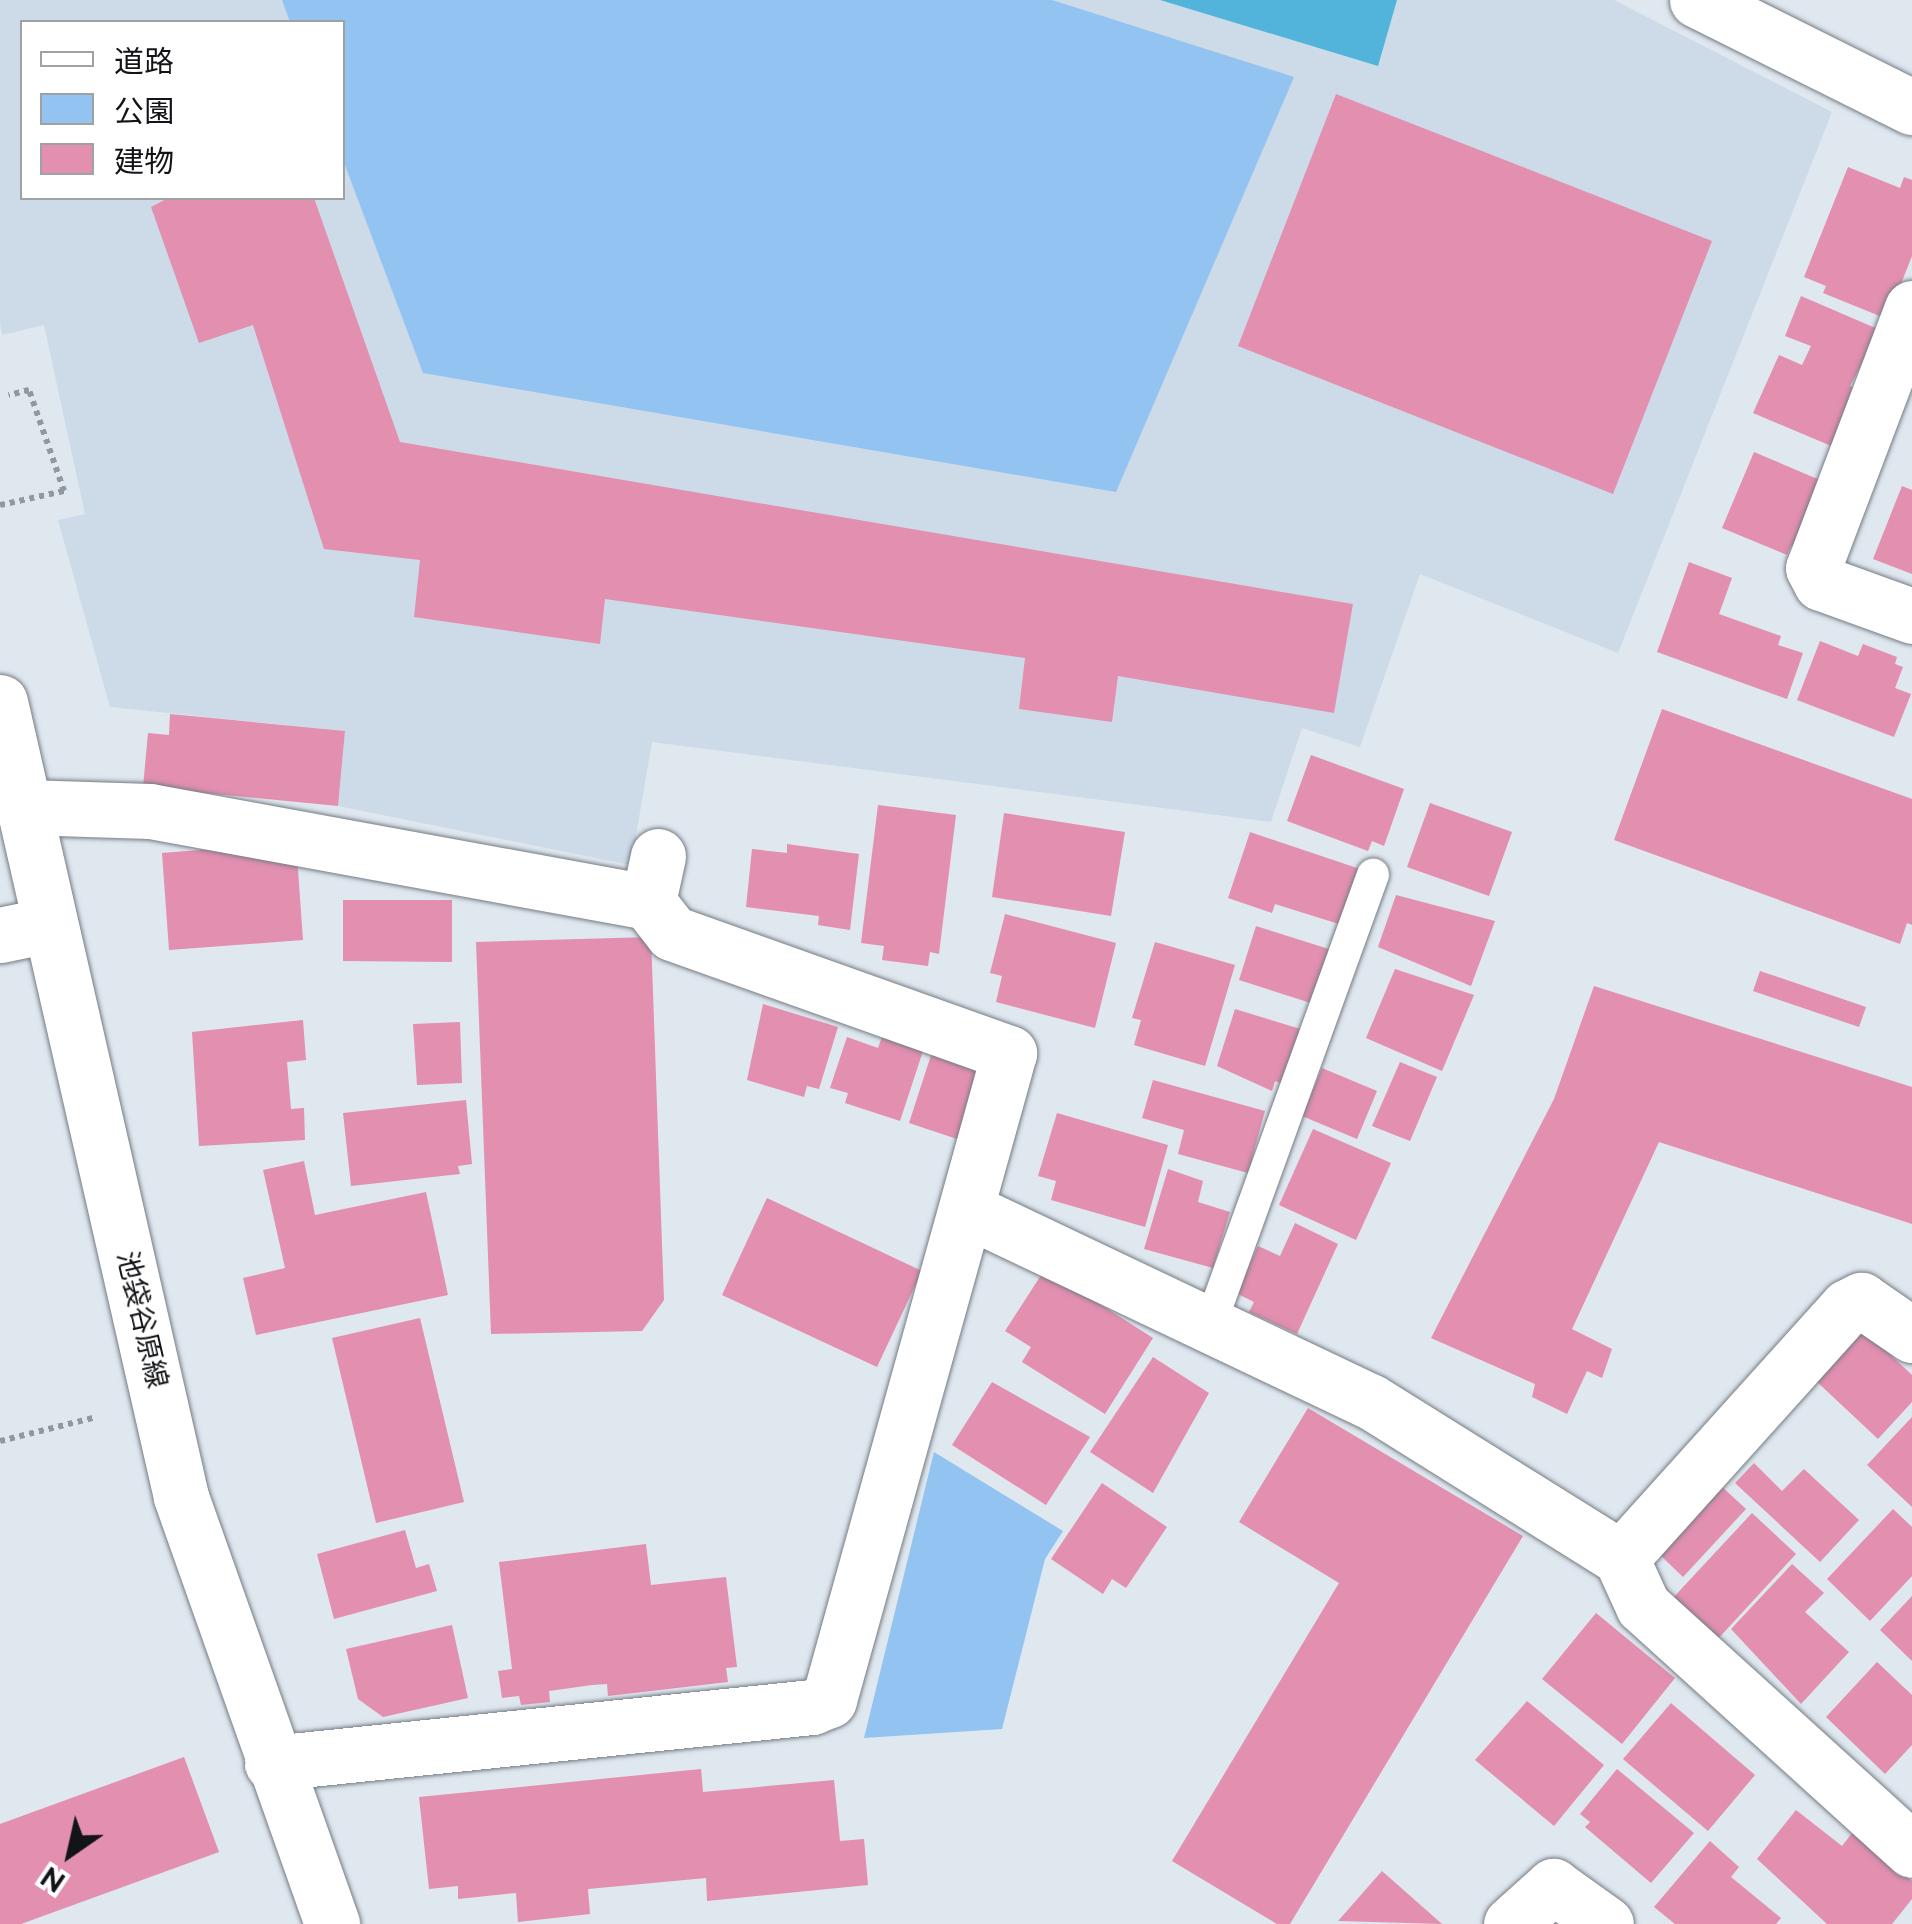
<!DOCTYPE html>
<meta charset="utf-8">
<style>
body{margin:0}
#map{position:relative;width:1912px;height:1924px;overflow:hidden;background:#dfe7ef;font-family:Raleway,"Noto Sans JP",sans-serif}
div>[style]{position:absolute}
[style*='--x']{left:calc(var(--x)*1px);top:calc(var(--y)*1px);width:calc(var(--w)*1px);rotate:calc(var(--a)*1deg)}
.built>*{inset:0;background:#cddbe8}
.green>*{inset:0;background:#92c3f1}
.water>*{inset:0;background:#53b4db}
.building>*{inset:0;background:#e28fb0}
.path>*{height:6px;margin-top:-3px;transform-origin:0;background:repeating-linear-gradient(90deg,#93989f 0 5px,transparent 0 10px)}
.roads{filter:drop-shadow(0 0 2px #757c83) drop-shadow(0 0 2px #757c83)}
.lane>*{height:32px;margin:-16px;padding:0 16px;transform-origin:16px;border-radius:16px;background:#fff}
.street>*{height:55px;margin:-27.5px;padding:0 27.5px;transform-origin:27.5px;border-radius:27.5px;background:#fff}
.secondary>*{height:55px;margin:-27.5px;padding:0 27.5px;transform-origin:27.5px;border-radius:27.5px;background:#fff}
span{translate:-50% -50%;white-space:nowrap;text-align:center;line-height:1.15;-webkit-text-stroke:9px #fff;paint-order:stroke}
.street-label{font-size:28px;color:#121417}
.legend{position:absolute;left:20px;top:20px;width:325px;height:180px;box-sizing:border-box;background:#fff;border:2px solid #a0a1a2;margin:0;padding:12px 18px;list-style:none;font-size:30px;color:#121417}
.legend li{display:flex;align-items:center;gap:20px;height:50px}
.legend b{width:50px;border:2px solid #a0a1a2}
.north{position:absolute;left:20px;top:1804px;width:100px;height:100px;-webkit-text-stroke:8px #fff;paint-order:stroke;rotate:214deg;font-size:28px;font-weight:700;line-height:40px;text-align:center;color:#121417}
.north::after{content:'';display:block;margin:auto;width:35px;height:45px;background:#121417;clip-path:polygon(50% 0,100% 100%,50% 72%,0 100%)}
</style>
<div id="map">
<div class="built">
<div style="clip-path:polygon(evenodd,0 0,1614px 0,1832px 112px,1618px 653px,1420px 574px,1360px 747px,1302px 728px,1271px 822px,652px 742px,631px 865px,338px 806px,345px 731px,110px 707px,58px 520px,85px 514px,44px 325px,2px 335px,0 323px,0 0,22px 22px,342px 22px,342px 198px,22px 198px,22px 22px)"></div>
</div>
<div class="green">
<div style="clip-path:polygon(282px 0,1052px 0,1294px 77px,1116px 492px,423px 373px,343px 160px,342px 22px,290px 22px)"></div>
<div style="clip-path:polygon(934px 1452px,1063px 1531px,1045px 1559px,1002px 1729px,864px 1738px)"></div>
</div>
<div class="water">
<div style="clip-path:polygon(1160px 0,1397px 0,1378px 66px)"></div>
</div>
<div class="building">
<div style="clip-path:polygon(1336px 94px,1712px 241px,1613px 494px,1238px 346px)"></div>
<div style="clip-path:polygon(1848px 167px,1900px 188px,1904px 177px,1912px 180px,1912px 256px,1887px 319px,1823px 293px,1826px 286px,1804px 277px)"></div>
<div style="clip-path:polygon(168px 198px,314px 198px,400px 442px,1353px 604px,1334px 713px,1118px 676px,1112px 722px,1019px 709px,1025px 658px,605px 599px,600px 644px,414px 617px,420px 560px,324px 549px,253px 325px,199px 343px,151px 207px)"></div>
<div style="clip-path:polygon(1801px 296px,1880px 330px,1850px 386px,1860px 391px,1836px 448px,1753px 413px,1779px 355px,1802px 365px,1811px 346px,1785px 336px)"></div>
<div style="clip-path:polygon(1754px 452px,1827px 483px,1798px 550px,1791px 546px,1787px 555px,1722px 528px)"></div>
<div style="clip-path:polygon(1902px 486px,1912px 490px,1912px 574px,1873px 559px)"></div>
<div style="clip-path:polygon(1689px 562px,1732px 578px,1719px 614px,1781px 636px,1778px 645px,1803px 653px,1787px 699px,1657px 652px)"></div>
<div style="clip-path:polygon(1820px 641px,1858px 656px,1863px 644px,1897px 657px,1895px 664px,1903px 667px,1895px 688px,1911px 694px,1894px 737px,1797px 700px)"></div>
<div style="clip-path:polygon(1662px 709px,1912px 799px,1912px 925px,1907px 923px,1900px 944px,1614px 840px)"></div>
<div style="clip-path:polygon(170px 714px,345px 731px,338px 806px,143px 787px,148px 733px,169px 735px)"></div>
<div style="clip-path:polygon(1311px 755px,1404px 789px,1384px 846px,1372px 841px,1368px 851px,1287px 821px)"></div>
<div style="clip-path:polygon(1430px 803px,1512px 832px,1489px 896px,1407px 867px)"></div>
<div style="clip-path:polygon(878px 805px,956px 815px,939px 954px,930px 952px,928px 966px,882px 960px,884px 946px,861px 943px)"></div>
<div style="clip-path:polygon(1004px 813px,1125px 832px,1111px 916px,992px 897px)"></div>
<div style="clip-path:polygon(1250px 832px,1360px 869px,1342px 925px,1275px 904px,1272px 913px,1228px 898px)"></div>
<div style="clip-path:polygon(787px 844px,859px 854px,850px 930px,818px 925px,819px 916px,746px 907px,752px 849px,787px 853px)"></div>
<div style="clip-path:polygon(212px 849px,297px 856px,303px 940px,169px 950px,162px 853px)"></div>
<div style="clip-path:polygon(1396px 895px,1495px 921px,1471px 986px,1378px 947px)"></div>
<div style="clip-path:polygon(343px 900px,452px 900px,452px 962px,343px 961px)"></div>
<div style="clip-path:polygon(1005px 914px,1116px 943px,1095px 1028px,996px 1002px,1002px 976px,990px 973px)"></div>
<div style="clip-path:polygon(1256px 926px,1332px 950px,1314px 1004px,1239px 980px)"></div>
<div style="clip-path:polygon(651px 937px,664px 1300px,642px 1331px,491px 1334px,476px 942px)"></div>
<div style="clip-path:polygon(1155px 942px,1235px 965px,1205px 1066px,1134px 1045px,1141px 1020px,1132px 1018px)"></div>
<div style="clip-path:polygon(1395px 969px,1474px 995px,1442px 1071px,1366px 1038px)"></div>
<div style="clip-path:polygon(1760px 971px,1866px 1007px,1859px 1027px,1753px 991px)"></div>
<div style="clip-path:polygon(1594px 986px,1912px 1087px,1912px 1224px,1659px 1142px,1572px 1329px,1612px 1349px,1602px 1378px,1587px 1371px,1567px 1414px,1532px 1397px,1535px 1384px,1431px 1338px,1554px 1099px)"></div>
<div style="clip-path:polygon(763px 1004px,838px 1027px,819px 1089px,807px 1086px,804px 1097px,747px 1080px)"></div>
<div style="clip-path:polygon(1235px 1009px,1307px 1031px,1290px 1087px,1275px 1081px,1272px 1091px,1217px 1066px)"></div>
<div style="clip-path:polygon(303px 1020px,306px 1060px,287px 1062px,291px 1109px,304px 1108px,305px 1140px,199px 1146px,192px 1032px)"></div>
<div style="clip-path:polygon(460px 1022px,462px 1083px,417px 1085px,413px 1024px)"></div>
<div style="clip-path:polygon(847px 1037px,878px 1048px,882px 1037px,923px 1051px,900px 1121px,845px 1103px,848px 1093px,830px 1088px)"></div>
<div style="clip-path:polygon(933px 1049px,986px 1066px,957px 1139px,909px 1123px)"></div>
<div style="clip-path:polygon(1400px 1062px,1437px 1077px,1410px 1141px,1372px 1126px)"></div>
<div style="clip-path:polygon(1322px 1068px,1377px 1091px,1357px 1139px,1302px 1116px)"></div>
<div style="clip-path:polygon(1153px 1080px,1265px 1111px,1248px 1173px,1178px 1154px,1184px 1130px,1142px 1118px)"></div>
<div style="clip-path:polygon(466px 1100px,472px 1164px,458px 1166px,460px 1174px,351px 1186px,343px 1113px)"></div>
<div style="clip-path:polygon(1057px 1113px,1168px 1145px,1145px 1227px,1051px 1200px,1056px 1181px,1038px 1176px)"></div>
<div style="clip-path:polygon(1313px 1129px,1391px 1163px,1356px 1240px,1279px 1205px)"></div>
<div style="clip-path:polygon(304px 1161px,315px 1215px,426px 1192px,448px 1295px,256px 1335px,243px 1278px,285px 1268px,263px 1170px)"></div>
<div style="clip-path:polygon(1168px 1169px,1203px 1181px,1198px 1202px,1230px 1212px,1213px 1268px,1144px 1249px)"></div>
<div style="clip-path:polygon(767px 1198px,922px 1271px,877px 1367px,722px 1295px)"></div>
<div style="clip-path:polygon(1295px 1223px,1338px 1244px,1297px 1334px,1249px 1312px,1254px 1302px,1236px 1293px,1258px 1246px,1280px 1256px)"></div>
<div style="clip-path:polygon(1045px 1269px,1153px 1338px,1105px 1414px,1022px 1362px,1031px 1347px,1005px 1331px)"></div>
<div style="clip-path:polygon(420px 1318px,464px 1502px,376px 1523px,332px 1338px)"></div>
<div style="clip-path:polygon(1863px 1329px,1912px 1375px,1912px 1402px,1878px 1439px,1815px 1380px)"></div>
<div style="clip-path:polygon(1153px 1357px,1209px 1393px,1153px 1493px,1090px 1452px)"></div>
<div style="clip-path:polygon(992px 1382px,1090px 1437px,1046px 1505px,952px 1445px)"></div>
<div style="clip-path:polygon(1308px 1408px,1523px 1536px,1290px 1924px,1277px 1924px,1172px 1861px,1339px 1583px,1239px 1522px)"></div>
<div style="clip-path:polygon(1912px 1417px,1912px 1507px,1867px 1465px)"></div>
<div style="clip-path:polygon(1754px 1463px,1782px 1491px,1804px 1469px,1859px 1520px,1820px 1562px,1735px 1483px)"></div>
<div style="clip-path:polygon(1102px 1483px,1167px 1527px,1126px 1588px,1112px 1579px,1103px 1594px,1051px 1559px)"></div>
<div style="clip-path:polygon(1720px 1485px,1746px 1509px,1683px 1577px,1657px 1552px)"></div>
<div style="clip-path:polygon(1893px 1509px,1912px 1527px,1912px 1576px,1870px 1621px,1827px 1579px)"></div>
<div style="clip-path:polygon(1752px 1513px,1796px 1554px,1716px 1641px,1671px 1600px)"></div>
<div style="clip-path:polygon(405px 1530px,416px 1568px,429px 1564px,437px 1591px,334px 1619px,317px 1554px)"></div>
<div style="clip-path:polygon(646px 1544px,651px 1585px,726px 1577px,737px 1667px,726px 1668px,728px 1682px,608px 1696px,607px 1684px,592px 1685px,549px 1691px,550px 1702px,521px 1705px,519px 1696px,502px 1698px,498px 1671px,512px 1669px,499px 1562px)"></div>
<div style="clip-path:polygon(1792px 1564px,1824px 1593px,1805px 1612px,1849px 1652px,1801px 1704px,1731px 1629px)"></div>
<div style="clip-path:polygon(1912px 1596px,1912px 1661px,1880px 1630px)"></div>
<div style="clip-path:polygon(1596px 1613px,1675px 1678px,1622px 1744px,1542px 1679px)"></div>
<div style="clip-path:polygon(452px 1625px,468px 1698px,383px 1717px,358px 1699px,346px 1649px)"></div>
<div style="clip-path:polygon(1877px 1662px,1912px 1695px,1912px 1745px,1885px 1774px,1826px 1717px)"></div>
<div style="clip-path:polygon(1527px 1701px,1604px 1765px,1554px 1826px,1475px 1760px)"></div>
<div style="clip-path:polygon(1671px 1703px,1755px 1775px,1708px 1831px,1623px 1759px)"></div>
<div style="clip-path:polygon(184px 1757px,219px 1852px,21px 1924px,0 1924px,0 1824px)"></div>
<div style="clip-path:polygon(701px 1769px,703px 1792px,834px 1780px,840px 1841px,864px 1839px,868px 1885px,707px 1901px,706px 1878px,588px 1889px,590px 1914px,518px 1922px,516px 1893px,458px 1899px,458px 1886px,429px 1889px,419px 1797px)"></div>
<div style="clip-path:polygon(1617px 1769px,1694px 1833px,1651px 1883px,1585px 1827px,1590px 1822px,1580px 1814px)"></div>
<div style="clip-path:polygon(1796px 1810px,1842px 1846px,1852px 1833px,1912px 1881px,1912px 1899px,1892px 1924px,1827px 1924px,1757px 1859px)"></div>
<div style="clip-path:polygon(1710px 1841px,1739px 1867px,1731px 1877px,1781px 1918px,1776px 1924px,1675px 1924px,1654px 1907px)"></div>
<div style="clip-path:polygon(1382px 1871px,1442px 1924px,1338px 1921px)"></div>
</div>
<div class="path">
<div style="--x:0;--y:505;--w:66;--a:-12.3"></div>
<div style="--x:64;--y:491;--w:107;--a:-109.1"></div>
<div style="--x:29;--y:390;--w:21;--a:166"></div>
<div style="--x:0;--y:1441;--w:99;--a:-14"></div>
</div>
<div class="roads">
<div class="lane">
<div style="--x:1210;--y:1325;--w:479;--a:-70.1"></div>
</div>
<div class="street">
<div style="--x:1697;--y:0;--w:240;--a:26.5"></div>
<div style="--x:1912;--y:308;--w:278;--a:110.8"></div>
<div style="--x:1813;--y:568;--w:17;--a:62"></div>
<div style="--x:1821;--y:583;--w:97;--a:19.9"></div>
<div style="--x:24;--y:807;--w:126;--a:1.8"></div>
<div style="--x:150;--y:811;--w:506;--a:10.36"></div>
<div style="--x:648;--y:902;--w:39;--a:52"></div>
<div style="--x:672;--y:933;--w:358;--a:19.6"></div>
<div style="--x:1009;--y:1053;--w:672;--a:105.55"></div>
<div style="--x:829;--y:1700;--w:18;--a:158"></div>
<div style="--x:812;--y:1707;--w:543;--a:174.08"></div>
<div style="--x:648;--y:902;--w:47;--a:-77.7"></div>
<div style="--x:0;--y:935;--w:49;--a:-11.8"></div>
<div style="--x:967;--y:1210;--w:446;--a:25.4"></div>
<div style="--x:1370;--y:1401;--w:296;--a:32"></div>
<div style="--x:1621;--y:1558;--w:53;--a:65.4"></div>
<div style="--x:1643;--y:1606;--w:363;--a:42.2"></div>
<div style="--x:1621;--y:1558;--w:338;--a:-48"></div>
<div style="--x:1847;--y:1307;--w:16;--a:-27"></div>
<div style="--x:1861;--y:1300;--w:62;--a:34.5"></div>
<div style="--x:1511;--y:1924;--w:57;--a:-42.1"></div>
<div style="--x:1553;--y:1886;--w:65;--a:35.6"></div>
</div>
<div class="secondary">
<div style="--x:0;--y:702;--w:815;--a:77.17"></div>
<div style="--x:181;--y:1497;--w:453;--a:70.5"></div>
</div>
</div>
<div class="street-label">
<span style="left:142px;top:1320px;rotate:77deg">池袋谷原線</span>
</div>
<ul class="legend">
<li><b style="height:12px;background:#fff"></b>道路</li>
<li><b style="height:28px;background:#92c3f1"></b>公園</li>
<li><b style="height:28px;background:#e28fb0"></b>建物</li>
</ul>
<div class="north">N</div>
</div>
